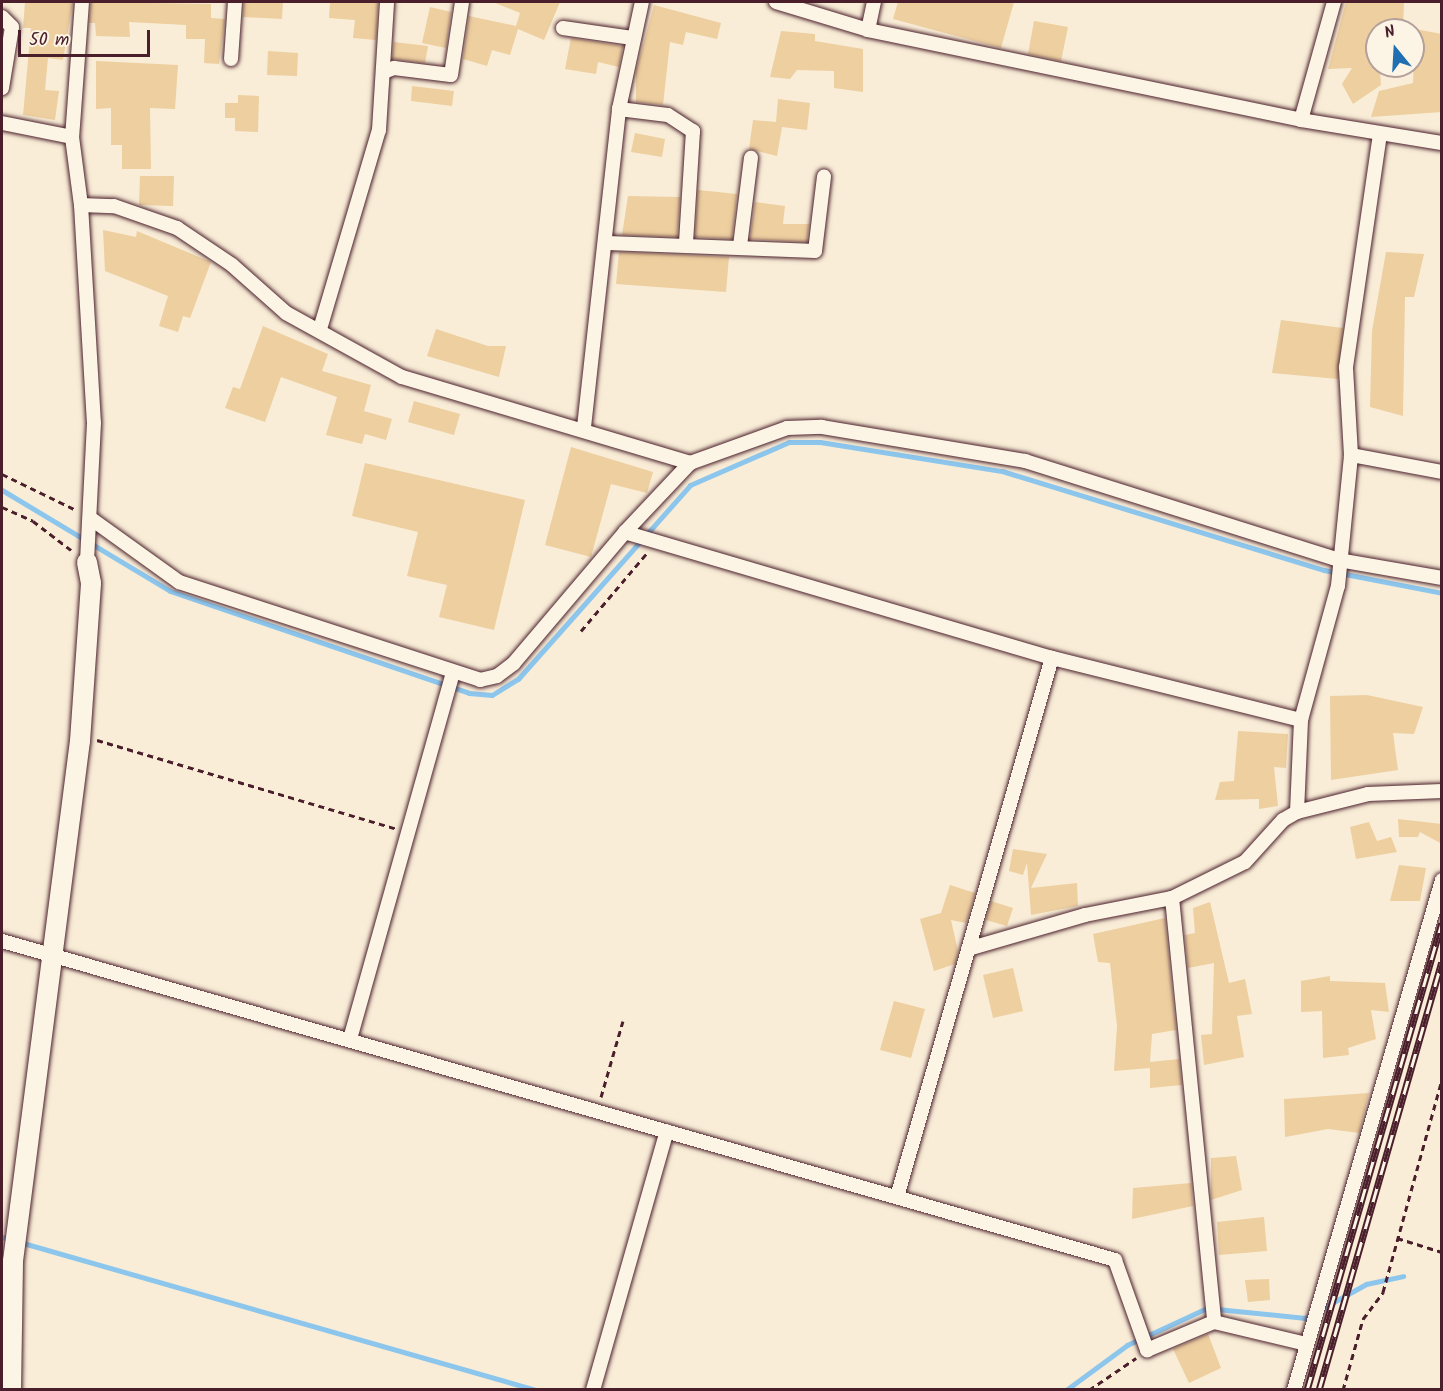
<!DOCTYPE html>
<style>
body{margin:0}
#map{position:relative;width:1443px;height:1391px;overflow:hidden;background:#f9edd7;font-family:Kalam,sans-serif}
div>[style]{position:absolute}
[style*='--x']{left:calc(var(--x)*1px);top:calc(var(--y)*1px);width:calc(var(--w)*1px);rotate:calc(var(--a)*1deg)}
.stream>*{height:5px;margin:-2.5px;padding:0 2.5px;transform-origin:2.5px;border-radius:2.5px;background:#8dc6ec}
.building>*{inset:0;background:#edcfa0}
.path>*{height:3px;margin-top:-1.5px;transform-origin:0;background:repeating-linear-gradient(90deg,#4a1f2b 0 6px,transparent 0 10.5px)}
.roads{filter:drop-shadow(0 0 2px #4a1f2b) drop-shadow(0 0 2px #4a1f2b)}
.street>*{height:14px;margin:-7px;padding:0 7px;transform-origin:7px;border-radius:7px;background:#fcf5e5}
.secondary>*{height:20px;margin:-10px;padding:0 10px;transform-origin:10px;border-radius:10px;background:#fcf5e5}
.rail>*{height:7px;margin-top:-3.5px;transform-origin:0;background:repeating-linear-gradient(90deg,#fcf5e5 0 14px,#4a1f2b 0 28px);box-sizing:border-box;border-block:2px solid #4a1f2b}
span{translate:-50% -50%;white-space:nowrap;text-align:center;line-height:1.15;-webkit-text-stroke:6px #fcf5e5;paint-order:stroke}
.frame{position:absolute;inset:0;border:3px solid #4a1f2b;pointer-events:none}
.north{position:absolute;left:1365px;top:18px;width:60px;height:60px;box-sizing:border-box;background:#fcf5e5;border:2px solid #b59f9b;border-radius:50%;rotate:342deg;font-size:16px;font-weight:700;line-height:24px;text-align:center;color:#4a1f2b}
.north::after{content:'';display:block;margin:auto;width:21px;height:27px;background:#1f6fb2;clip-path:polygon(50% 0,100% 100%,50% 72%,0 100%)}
.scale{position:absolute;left:18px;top:30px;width:132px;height:27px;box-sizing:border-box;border:3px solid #4a1f2b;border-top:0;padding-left:8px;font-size:18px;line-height:21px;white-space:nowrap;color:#4a1f2b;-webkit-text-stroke:4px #fcf5e5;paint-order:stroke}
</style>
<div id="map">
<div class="stream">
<div style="--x:2;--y:490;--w:196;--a:31"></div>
<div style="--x:170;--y:591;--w:316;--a:18.8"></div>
<div style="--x:469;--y:693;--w:23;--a:5"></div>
<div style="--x:492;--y:695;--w:31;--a:-32"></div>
<div style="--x:518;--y:679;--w:259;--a:-48.4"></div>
<div style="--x:690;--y:485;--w:108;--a:-23.5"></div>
<div style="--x:789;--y:442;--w:31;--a:0"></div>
<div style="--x:820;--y:442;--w:184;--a:9.1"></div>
<div style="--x:1002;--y:471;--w:337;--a:17.1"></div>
<div style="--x:1324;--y:570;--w:120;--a:11"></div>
<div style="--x:2;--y:1237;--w:555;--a:15.99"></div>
<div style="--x:1066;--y:1390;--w:76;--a:-36.4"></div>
<div style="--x:1127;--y:1345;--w:88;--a:-24.8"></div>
<div style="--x:1207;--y:1308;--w:99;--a:5.8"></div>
<div style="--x:1305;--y:1318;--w:70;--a:-29.1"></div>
<div style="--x:1366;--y:1284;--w:38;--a:-12"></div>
</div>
<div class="building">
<div style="clip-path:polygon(25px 2px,73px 2px,63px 60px,48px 58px,45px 90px,59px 91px,55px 120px,23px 115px,31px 28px,23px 28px)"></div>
<div style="clip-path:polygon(91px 2px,211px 4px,211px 18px,225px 19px,219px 64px,204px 63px,205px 39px,186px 39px,186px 25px,129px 22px,130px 37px,96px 36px,95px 23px,89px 23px)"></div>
<div style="clip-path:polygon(244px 2px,283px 2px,282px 19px,243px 17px)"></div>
<div style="clip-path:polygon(330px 2px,378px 2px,376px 40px,353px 38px,355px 20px,329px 18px)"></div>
<div style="clip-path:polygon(493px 2px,560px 2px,544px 40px,518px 29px,510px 55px,492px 50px,487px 66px,463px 59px,469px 16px,516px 26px,520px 13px)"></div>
<div style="clip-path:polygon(898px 2px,1014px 2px,1001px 48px,893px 19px)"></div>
<div style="clip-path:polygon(1346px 2px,1404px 2px,1403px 30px,1377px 30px,1381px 85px,1353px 104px,1342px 84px,1352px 68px,1328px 69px)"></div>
<div style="clip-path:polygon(654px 5px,721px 23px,717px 39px,686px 32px,683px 45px,670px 42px,663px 105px,636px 102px,636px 71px)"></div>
<div style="clip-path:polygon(430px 7px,451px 12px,446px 48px,422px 43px)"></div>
<div style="clip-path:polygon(1034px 21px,1068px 27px,1061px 61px,1028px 54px)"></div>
<div style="clip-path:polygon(1415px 29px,1442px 34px,1442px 112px,1371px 117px,1379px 91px,1413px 83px)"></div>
<div style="clip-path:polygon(781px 31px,815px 34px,815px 41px,863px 49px,863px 92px,834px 88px,834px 71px,797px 70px,790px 79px,770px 77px)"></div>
<div style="clip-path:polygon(571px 38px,623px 46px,619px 67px,598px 62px,596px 74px,565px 69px)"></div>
<div style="clip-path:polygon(394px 42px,428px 46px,425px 63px,392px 59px)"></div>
<div style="clip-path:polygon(268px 51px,298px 53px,297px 76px,267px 75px)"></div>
<div style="clip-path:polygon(96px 61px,178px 65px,175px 109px,150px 108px,151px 169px,122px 169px,122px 145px,111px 145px,111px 108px,96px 109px)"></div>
<div style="clip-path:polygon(412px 86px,454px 91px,452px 106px,411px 101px)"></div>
<div style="clip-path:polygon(238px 95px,259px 96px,258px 132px,235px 131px,235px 118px,225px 118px,225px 103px,238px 103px)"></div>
<div style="clip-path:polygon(778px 99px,810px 103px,807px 130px,782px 127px,777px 156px,749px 149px,753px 120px,776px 122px)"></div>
<div style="clip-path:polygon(635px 133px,665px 139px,662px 157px,631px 152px)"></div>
<div style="clip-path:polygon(140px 176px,174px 176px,173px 206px,139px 205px)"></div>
<div style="clip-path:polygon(698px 190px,737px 194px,732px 239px,695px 237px)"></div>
<div style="clip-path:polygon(628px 196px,680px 197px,677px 237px,622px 235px)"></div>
<div style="clip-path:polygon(755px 202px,785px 206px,783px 224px,809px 224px,807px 242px,750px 239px)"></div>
<div style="clip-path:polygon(103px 230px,136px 237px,137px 231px,211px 262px,190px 318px,183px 316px,178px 332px,159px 326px,168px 296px,105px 271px)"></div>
<div style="clip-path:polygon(619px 252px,729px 257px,726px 292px,616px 284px)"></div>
<div style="clip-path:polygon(1386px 252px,1424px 254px,1414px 297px,1405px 297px,1403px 416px,1370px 407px,1372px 331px)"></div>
<div style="clip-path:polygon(1281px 320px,1343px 328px,1338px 379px,1272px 373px)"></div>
<div style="clip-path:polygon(263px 326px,328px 354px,322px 371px,371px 385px,364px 411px,392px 419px,386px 440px,365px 434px,362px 444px,326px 435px,337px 397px,281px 377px,265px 422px,225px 408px,233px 387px,240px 389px)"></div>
<div style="clip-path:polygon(436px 329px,488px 346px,506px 346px,499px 377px,427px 356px)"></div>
<div style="clip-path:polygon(414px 401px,460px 414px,454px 435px,408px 422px)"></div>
<div style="clip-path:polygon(571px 447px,653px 472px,647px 493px,611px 484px,591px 557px,545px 545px)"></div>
<div style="clip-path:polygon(365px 463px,525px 500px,494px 630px,439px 617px,447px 585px,407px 576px,418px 532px,352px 516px)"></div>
<div style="clip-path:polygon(1367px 695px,1423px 707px,1414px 734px,1393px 733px,1398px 770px,1331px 780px,1330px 696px)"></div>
<div style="clip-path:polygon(1238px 731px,1288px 734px,1286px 768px,1274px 767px,1278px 806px,1259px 809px,1259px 799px,1215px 800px,1220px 782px,1234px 781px)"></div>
<div style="clip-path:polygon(1398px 819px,1442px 824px,1442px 844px,1420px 832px,1418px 837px,1399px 837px)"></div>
<div style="clip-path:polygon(1369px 822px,1377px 841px,1391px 837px,1397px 852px,1356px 859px,1350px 827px)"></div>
<div style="clip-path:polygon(1013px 849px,1047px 854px,1031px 888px,1077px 883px,1078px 906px,1031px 915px,1027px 863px,1023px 875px,1009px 871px)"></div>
<div style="clip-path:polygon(1399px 865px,1426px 868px,1420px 901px,1390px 901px)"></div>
<div style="clip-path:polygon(950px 885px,975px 893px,966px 923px,951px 920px,958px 951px,955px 964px,934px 971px,920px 919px,941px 913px)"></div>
<div style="clip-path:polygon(991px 901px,1013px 908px,1007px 926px,986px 920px)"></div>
<div style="clip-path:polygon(1210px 902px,1229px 983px,1245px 979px,1252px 1014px,1237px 1016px,1244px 1057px,1204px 1065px,1201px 1035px,1212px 1034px,1214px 963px,1188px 968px,1185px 935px,1195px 933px,1193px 908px)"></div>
<div style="clip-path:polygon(1165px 918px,1176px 1030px,1152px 1034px,1150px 1062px,1179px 1059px,1182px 1085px,1150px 1088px,1150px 1068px,1114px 1071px,1117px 1026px,1110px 963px,1098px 962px,1093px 934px)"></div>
<div style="clip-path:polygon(1013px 968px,1023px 1011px,993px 1018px,983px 975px)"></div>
<div style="clip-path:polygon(1330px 976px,1330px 981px,1385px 983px,1389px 1012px,1371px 1010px,1376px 1039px,1348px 1048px,1349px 1055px,1323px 1058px,1322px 1011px,1301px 1012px,1301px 981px)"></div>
<div style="clip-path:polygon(894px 1001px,925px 1009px,911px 1058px,880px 1050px)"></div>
<div style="clip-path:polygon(1369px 1093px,1359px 1133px,1328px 1129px,1285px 1137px,1284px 1099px)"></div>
<div style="clip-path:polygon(1236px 1156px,1242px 1190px,1211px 1200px,1211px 1158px)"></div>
<div style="clip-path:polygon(1191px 1183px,1193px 1206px,1132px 1219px,1133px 1188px)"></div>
<div style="clip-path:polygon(1264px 1217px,1267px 1251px,1219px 1255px,1217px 1222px)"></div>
<div style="clip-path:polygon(1269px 1279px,1270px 1300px,1248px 1302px,1245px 1280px)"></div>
<div style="clip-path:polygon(1208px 1334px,1221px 1368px,1189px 1383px,1173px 1349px)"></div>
</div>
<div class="path">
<div style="--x:2;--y:474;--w:82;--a:25.9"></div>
<div style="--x:2;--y:507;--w:34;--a:24"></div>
<div style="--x:33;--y:521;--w:48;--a:37.3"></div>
<div style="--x:581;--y:631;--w:101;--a:-49.8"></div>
<div style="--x:97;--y:740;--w:311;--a:16.5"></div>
<div style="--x:601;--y:1097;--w:79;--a:-73.9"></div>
<div style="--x:1397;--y:1238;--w:47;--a:17.3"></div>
<div style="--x:1089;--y:1390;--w:57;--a:-34.2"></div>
<div style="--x:1343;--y:1390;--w:74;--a:-74.3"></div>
<div style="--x:1363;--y:1319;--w:34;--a:-53"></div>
<div style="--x:1383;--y:1292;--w:221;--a:-74.5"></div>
</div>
<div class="roads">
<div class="street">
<div style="--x:82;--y:2;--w:135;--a:94.2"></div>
<div style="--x:72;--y:137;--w:69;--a:82.5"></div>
<div style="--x:81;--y:205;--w:218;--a:86.6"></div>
<div style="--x:94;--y:423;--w:139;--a:92.9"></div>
<div style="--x:776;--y:2;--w:96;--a:16.9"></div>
<div style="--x:868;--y:30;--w:442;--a:11.7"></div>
<div style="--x:1301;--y:120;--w:143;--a:9.3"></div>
<div style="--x:2;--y:17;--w:14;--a:45"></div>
<div style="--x:12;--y:27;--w:62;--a:99.3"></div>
<div style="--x:563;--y:28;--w:70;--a:8.2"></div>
<div style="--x:868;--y:30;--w:29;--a:-78"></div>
<div style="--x:231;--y:59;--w:57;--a:-86"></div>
<div style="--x:384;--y:72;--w:11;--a:-22"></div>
<div style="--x:394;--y:68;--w:57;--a:7"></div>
<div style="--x:451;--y:75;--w:74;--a:-81.4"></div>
<div style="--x:619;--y:109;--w:49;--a:7"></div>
<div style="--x:668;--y:115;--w:30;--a:33"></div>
<div style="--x:693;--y:131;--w:112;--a:93.6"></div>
<div style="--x:1301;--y:120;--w:123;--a:-74.4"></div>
<div style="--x:2;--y:123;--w:71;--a:11.3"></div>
<div style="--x:81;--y:205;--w:33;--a:2"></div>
<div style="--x:114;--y:206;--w:67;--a:19.2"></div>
<div style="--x:177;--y:228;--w:66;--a:33.9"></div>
<div style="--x:232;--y:265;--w:72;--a:41.6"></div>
<div style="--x:286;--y:313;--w:132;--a:28.9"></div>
<div style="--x:402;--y:377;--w:301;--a:16.6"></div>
<div style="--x:608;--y:243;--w:207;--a:2.2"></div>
<div style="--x:815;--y:251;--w:75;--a:-83.1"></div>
<div style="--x:740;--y:246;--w:89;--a:-82.9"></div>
<div style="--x:320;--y:329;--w:208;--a:-73.5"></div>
<div style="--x:379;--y:130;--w:128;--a:-86.4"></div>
<div style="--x:584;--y:427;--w:320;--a:-83.7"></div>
<div style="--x:619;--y:109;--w:109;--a:-77.9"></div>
<div style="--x:1351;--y:455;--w:93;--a:10.6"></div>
<div style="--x:90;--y:518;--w:110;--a:35.7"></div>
<div style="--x:179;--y:582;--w:317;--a:18"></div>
<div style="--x:480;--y:680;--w:17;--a:-13"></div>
<div style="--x:497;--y:676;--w:21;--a:-37"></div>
<div style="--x:514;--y:663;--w:172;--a:-49.7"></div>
<div style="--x:1301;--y:720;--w:257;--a:-166"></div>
<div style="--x:1052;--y:658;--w:445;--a:-163.6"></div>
<div style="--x:625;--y:532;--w:95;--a:-46.7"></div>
<div style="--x:690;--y:463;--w:103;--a:-19.8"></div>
<div style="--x:787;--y:428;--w:35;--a:-2"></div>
<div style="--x:822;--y:427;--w:206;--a:9.5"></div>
<div style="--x:1025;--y:461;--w:329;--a:17.5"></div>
<div style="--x:1339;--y:560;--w:105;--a:9.9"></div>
<div style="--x:1297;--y:812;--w:92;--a:-87.5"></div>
<div style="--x:1301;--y:720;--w:139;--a:-74.6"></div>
<div style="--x:1338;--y:586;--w:132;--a:-84.3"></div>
<div style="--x:1351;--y:455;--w:88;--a:-93.3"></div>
<div style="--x:1346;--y:367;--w:235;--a:-81.7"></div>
<div style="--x:1172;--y:898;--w:426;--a:84.3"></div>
<div style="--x:2;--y:941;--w:1158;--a:15.99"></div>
<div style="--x:1115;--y:1260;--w:96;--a:70.4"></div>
<div style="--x:1147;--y:1350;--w:73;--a:-22.7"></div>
<div style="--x:1214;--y:1322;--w:95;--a:13.4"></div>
<div style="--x:968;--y:949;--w:122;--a:-16.2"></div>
<div style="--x:1085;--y:915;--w:89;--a:-11.1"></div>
<div style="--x:1172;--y:898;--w:81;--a:-26.3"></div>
<div style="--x:1245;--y:862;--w:57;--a:-47.9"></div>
<div style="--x:1283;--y:820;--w:16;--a:-30"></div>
<div style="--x:1297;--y:812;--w:73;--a:-14.2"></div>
<div style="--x:1368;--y:794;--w:74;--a:-2.3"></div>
<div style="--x:350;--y:1039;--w:380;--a:-74.3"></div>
<div style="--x:897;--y:1197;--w:561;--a:-73.96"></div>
<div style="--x:593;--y:1390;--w:269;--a:-74.1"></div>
<div style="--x:1294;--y:1390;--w:531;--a:-73.82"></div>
</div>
<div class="secondary">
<div style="--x:11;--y:1390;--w:129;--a:-89.1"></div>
<div style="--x:13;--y:1261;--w:524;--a:-82.66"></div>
<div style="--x:80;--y:741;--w:158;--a:-86"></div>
<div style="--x:91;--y:583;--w:21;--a:-101"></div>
</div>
</div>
<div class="rail">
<div style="--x:1307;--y:1390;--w:486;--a:-73.9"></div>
<div style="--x:1319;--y:1390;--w:445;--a:-74"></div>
</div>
<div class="frame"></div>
<div class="north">N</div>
<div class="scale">50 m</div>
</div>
